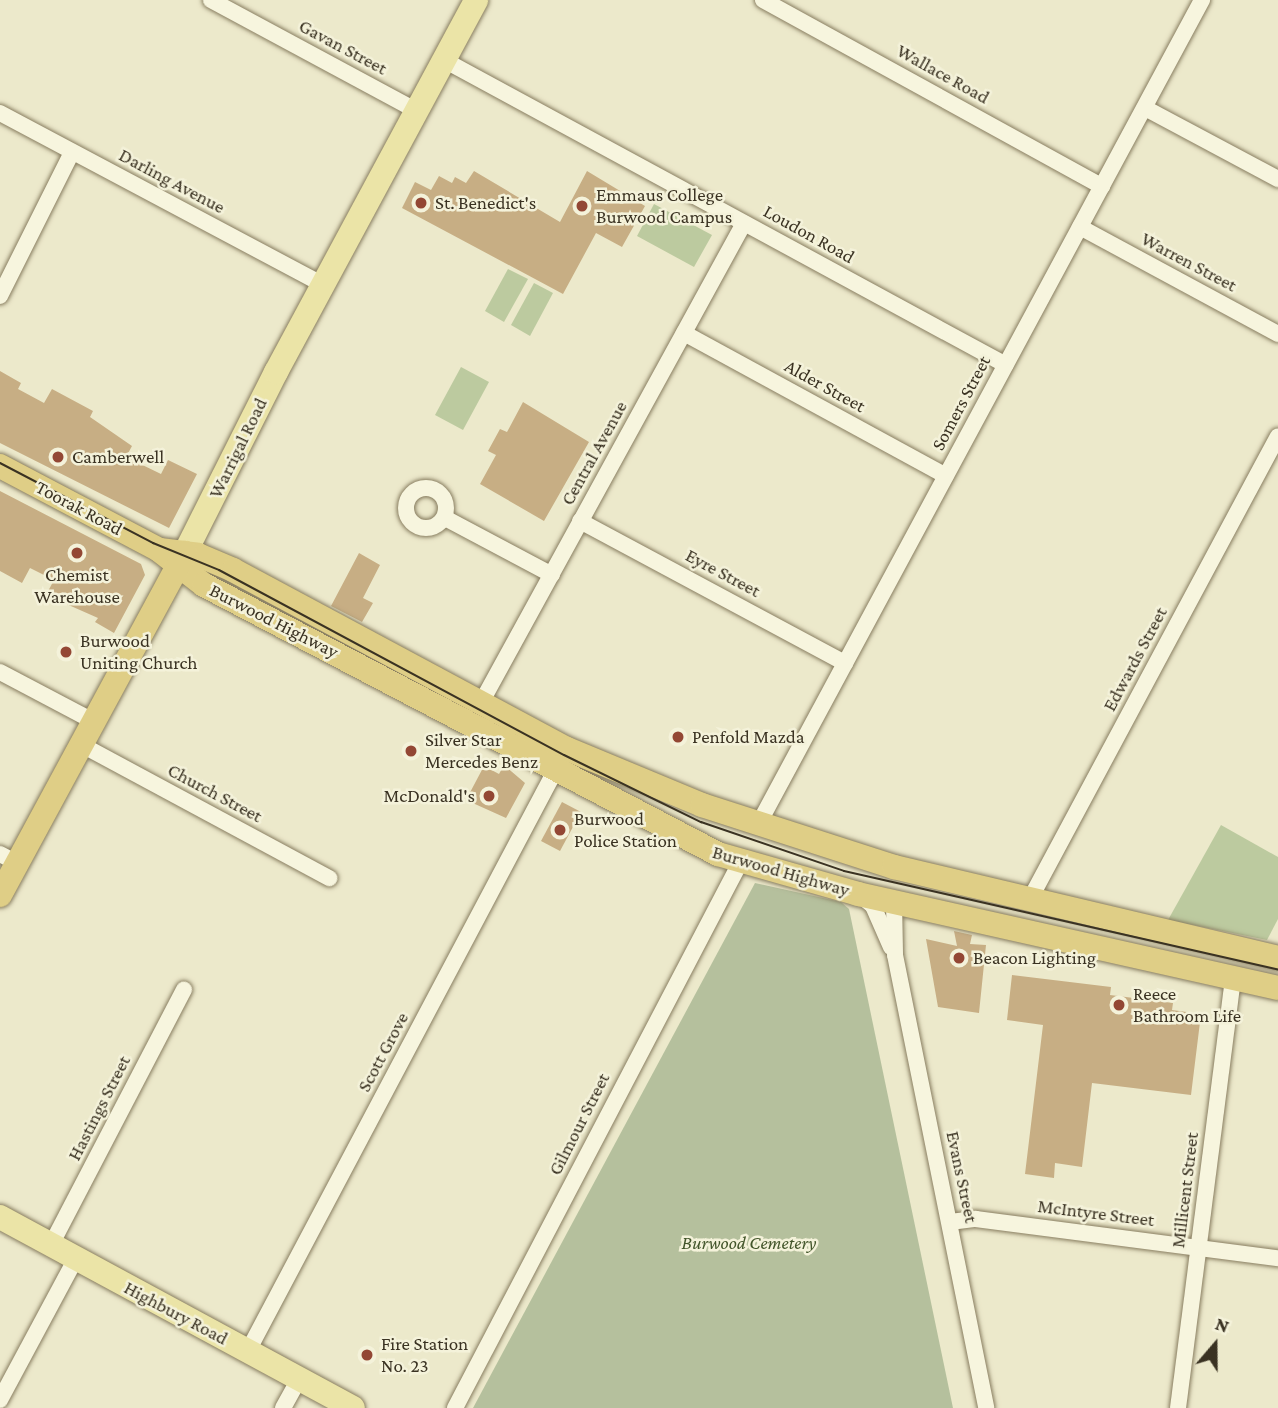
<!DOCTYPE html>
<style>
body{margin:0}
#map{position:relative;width:1278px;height:1408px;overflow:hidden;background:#ece9cb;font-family:"Crimson Pro",serif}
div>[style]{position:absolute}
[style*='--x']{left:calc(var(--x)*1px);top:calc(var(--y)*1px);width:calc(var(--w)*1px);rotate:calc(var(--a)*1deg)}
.green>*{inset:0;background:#bcca9f}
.cemetery>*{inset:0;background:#b5c09d}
.building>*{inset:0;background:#c7ae84}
.roads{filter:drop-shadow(0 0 2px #887d60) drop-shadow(0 0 2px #887d60)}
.minor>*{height:16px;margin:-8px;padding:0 8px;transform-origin:8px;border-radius:8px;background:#f7f5de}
.minor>.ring{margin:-8px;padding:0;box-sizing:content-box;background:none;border:16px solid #f7f5de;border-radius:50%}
.primary>*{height:24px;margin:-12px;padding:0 12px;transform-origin:12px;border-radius:12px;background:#ebe4a7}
.trunk>*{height:24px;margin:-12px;padding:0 12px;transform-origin:12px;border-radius:12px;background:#dfce86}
.tram>*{height:2px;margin:-1px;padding:0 1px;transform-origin:1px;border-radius:1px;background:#3a3222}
.dots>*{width:19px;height:19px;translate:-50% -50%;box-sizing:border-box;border:4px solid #f4f2da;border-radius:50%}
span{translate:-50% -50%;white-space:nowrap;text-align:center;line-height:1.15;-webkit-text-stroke:5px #f4f2da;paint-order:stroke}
.street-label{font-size:19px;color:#3a3222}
.poi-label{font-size:19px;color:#3a3222}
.left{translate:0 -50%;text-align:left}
.right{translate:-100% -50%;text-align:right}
.park-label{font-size:19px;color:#42552a;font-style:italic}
.north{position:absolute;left:1180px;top:1310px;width:70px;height:70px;-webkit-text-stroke:5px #f4f2da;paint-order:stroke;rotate:20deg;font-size:19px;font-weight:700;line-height:28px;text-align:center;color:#3a3222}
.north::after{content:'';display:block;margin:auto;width:24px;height:32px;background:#3a3222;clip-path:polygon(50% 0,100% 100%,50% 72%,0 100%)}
</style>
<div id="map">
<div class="green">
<div style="clip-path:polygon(654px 204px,712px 235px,694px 267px,637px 236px)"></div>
<div style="clip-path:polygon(508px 269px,528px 279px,504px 322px,485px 311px)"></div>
<div style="clip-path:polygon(534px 283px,553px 293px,530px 336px,511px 325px)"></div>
<div style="clip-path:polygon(461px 367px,489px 382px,463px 430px,435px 415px)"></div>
<div style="clip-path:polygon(1221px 825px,1278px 857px,1278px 919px,1267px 940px,1168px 920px)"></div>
</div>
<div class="cemetery">
<div style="clip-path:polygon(755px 883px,841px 902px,849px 909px,953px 1408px,473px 1408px)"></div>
</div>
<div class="building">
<div style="clip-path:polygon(474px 171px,560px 222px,587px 171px,645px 206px,622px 247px,596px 233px,563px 294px,402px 208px,415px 182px,431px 190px,439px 176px,452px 183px,455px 177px,466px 183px)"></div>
<div style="clip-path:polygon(0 371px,21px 383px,18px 389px,44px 403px,52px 389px,93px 411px,90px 417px,132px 446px,126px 457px,161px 474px,168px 460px,197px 474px,169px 528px,0 443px)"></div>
<div style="clip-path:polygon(523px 402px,589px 442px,544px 521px,480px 484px,496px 455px,488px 451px,500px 429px,507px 432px)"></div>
<div style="clip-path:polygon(0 491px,141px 564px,145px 575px,114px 633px,95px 622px,98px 618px,46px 595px,54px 580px,30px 568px,22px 583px,0 571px)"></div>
<div style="clip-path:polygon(359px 553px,380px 565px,363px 598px,373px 603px,362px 622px,331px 606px)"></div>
<div style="clip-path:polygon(504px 765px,525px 783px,506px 818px,466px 800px,484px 766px,499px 774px)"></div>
<div style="clip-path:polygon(562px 802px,581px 812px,560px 851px,541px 841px)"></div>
<div style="clip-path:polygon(954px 931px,972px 935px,970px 944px,986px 945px,979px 1013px,938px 1007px,926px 939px,957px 946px)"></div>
<div style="clip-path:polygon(1012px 975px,1111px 987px,1110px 995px,1173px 1003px,1172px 1010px,1201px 1014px,1191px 1095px,1092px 1083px,1082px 1167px,1055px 1163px,1054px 1178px,1025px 1174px,1043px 1025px,1007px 1020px)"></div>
</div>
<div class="roads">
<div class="minor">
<div style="--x:211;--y:0;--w:234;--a:28.3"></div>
<div style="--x:763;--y:0;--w:387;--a:28.8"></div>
<div style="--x:444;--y:60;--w:639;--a:28.49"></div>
<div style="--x:1145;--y:108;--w:151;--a:28.1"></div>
<div style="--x:0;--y:113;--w:367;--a:28"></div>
<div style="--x:1080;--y:227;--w:225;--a:28.4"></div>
<div style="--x:0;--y:296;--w:161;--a:-63.4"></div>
<div style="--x:684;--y:333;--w:298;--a:28.6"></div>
<div class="ring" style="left:406px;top:488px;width:24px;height:24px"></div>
<div style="--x:445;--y:518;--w:121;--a:28"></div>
<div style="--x:580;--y:521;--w:301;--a:28.2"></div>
<div style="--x:0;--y:672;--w:107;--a:27.8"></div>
<div style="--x:481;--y:703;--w:547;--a:-61.28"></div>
<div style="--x:82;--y:745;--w:281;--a:28.3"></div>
<div style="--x:758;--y:825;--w:937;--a:-61.71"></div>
<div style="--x:0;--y:854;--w:19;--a:28"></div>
<div style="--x:860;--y:895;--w:17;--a:40"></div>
<div style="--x:873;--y:906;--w:45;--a:66.3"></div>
<div style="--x:894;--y:901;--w:54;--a:88.9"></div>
<div style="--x:895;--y:955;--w:462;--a:78.6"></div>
<div style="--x:1029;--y:901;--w:527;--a:-61.83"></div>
<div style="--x:950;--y:1222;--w:26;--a:-7"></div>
<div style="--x:976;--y:1219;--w:305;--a:7.4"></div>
<div style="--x:51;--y:1245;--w:288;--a:-62.5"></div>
<div style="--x:248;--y:1351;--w:656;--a:-62.11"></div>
<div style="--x:0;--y:1400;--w:161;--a:-61.8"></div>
<div style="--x:283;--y:1408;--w:33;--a:-61"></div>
<div style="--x:455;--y:1408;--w:617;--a:-62.4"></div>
<div style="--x:1178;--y:1408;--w:434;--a:-82.7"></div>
</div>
<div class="primary">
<div style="--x:185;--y:553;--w:203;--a:-63.3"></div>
<div style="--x:276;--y:372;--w:422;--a:-61.7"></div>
<div style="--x:0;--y:1217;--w:401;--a:28.4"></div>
</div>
<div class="trunk">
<div style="--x:0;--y:466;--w:180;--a:27.8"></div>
<div style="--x:159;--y:550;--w:57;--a:37.9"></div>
<div style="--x:204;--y:585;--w:580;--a:27.63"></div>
<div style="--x:718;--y:854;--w:146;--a:15.9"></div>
<div style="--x:858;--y:894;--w:430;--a:12.6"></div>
<div style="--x:160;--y:550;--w:38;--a:7"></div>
<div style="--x:198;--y:555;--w:38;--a:23"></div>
<div style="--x:233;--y:570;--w:379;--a:28.2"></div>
<div style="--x:567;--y:749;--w:146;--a:22.5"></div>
<div style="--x:702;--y:805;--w:202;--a:17.9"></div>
<div style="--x:894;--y:867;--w:395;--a:13.3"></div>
<div style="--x:0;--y:895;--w:389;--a:-61.6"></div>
</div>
</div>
<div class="tram">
<div style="--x:0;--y:463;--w:173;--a:27.6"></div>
<div style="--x:153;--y:543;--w:71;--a:22.2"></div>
<div style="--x:219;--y:570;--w:391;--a:28.2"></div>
<div style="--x:564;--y:755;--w:153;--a:26.1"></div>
<div style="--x:701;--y:822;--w:151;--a:18.9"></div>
<div style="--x:844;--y:871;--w:445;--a:12.8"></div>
</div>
<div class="dots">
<div style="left:421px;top:203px;background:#934734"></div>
<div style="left:582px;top:206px;background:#934734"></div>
<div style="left:58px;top:457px;background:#934734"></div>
<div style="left:77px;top:553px;background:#934734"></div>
<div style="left:66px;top:652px;background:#934734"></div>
<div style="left:678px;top:737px;background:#934734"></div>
<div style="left:411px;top:751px;background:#934734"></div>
<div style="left:489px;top:796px;background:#934734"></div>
<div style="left:560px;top:830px;background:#934734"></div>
<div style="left:959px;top:958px;background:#934734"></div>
<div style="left:1119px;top:1005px;background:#934734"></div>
<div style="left:367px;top:1355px;background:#934734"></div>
</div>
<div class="street-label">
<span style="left:343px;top:47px;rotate:28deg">Gavan Street</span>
<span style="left:943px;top:74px;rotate:29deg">Wallace Road</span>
<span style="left:172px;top:181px;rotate:28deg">Darling Avenue</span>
<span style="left:809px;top:234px;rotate:29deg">Loudon Road</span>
<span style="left:1189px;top:262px;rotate:28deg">Warren Street</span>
<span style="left:825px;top:386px;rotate:29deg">Alder Street</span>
<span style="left:961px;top:403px;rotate:-62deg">Somers Street</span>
<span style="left:238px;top:448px;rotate:-64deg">Warrigal Road</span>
<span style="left:594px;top:453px;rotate:-61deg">Central Avenue</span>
<span style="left:79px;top:508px;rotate:28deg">Toorak Road</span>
<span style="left:723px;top:573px;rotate:28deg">Eyre Street</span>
<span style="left:274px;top:621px;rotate:27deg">Burwood Highway</span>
<span style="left:1135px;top:659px;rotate:-62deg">Edwards Street</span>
<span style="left:215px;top:793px;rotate:28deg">Church Street</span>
<span style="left:781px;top:871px;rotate:16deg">Burwood Highway</span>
<span style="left:383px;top:1052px;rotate:-62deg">Scott Grove</span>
<span style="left:99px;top:1108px;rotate:-63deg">Hastings Street</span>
<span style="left:579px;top:1124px;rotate:-63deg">Gilmour Street</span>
<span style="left:962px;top:1177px;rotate:78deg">Evans Street</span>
<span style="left:1185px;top:1190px;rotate:-83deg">Millicent Street</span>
<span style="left:1096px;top:1213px;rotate:7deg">McIntyre Street</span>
<span style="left:176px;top:1313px;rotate:28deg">Highbury Road</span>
</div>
<div class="poi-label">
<span class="left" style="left:596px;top:206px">Emmaus College<br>Burwood Campus</span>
<span class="left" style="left:435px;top:203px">St. Benedict's</span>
<span class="left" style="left:72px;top:457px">Camberwell</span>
<span style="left:77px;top:586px">Chemist<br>Warehouse</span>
<span class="left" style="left:80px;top:652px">Burwood<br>Uniting Church</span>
<span class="left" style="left:692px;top:737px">Penfold Mazda</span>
<span class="left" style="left:425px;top:751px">Silver Star<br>Mercedes Benz</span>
<span class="right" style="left:475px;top:796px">McDonald's</span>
<span class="left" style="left:574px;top:830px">Burwood<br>Police Station</span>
<span class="left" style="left:973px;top:958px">Beacon Lighting</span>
<span class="left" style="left:1133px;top:1005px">Reece<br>Bathroom Life</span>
<span class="left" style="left:381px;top:1355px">Fire Station<br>No. 23</span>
</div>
<div class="park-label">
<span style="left:749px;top:1243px">Burwood Cemetery</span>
</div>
<div class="north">N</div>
</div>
